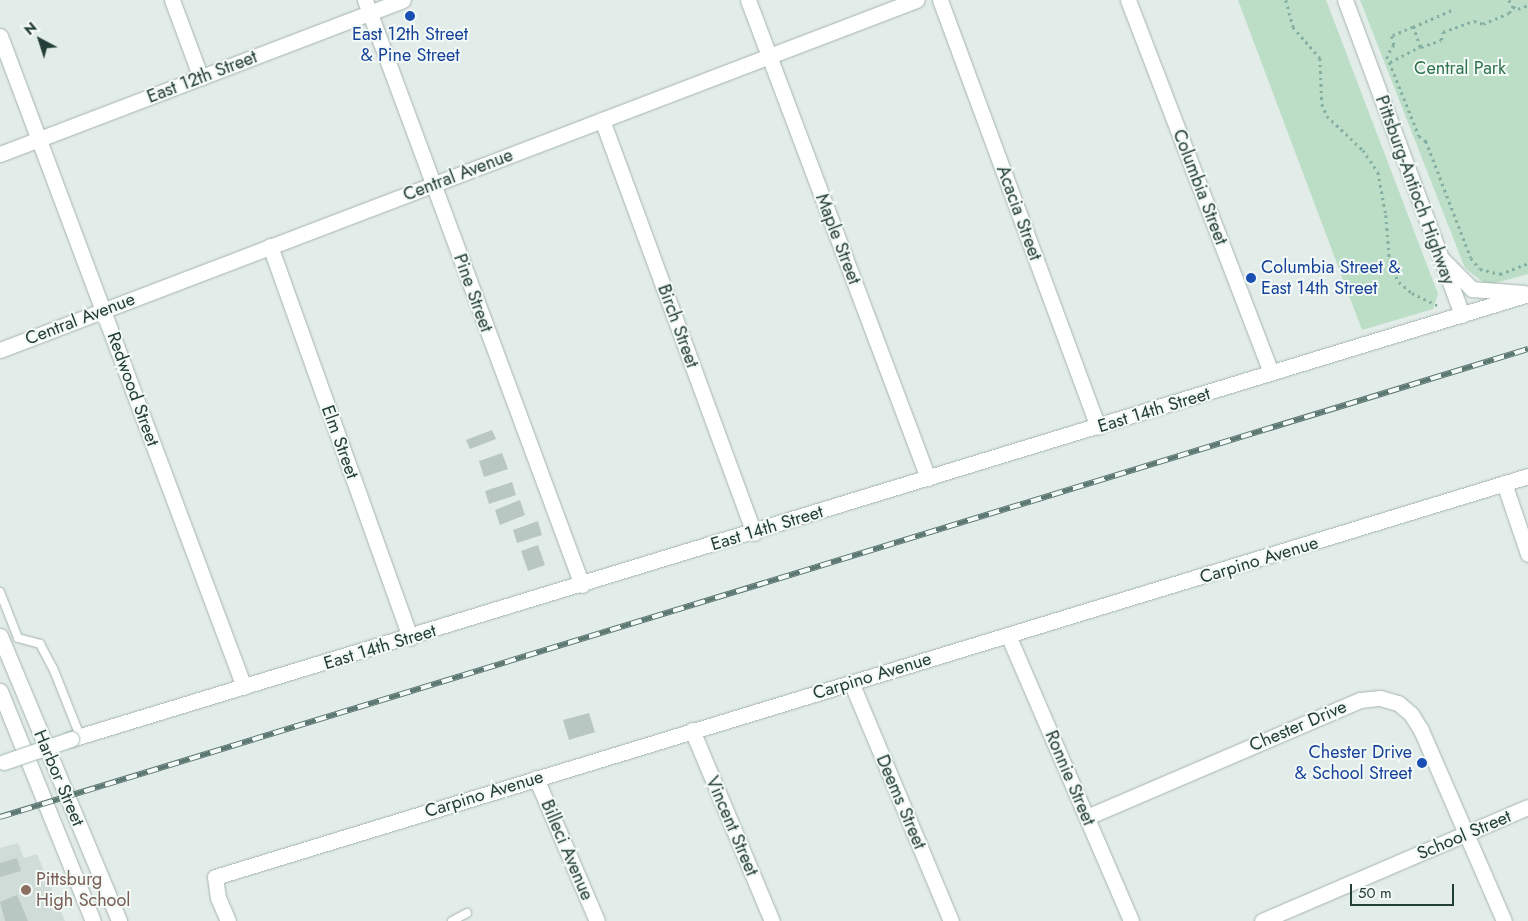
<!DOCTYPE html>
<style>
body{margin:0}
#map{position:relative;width:1528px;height:921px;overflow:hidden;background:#e2ece8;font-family:Jost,sans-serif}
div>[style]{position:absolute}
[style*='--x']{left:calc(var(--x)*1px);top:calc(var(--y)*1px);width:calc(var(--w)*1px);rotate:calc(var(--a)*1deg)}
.built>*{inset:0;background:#d0dcd7}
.green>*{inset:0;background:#bcddc6}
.building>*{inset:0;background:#b8c7c1}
.path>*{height:2.5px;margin-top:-1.25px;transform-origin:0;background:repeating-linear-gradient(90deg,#83afa3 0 2.5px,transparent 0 6.5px)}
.roads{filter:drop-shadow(0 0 1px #a5b4af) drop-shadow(0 0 1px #a5b4af)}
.lane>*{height:8px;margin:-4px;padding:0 4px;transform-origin:4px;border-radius:4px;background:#fff}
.street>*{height:15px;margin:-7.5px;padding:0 7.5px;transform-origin:7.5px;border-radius:7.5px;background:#fff}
.secondary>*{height:15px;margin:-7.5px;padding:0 7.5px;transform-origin:7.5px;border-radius:7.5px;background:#fff}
.rail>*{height:5.5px;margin-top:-2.75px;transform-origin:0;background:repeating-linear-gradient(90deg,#f3f9f6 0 11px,#5d7872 0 22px);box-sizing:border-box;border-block:1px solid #5d7872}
.bridges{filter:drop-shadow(0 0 1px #a1b7b1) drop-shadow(0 0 1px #a1b7b1)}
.secondary-bridge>*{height:15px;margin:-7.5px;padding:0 7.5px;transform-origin:7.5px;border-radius:7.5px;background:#fff}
.dots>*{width:14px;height:14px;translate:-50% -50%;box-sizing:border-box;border:2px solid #f3f9f6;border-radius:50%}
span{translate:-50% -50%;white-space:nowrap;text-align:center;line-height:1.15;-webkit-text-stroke:4px #f3f9f6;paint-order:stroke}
.transit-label{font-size:18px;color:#164399}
.left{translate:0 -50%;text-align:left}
.right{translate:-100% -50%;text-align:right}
.park-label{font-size:18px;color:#2e734c}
.street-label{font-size:18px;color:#233d37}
.education-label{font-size:18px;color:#785e54}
.north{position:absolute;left:15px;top:15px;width:50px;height:50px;-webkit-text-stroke:4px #f3f9f6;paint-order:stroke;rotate:320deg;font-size:14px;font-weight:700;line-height:20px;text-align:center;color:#233d37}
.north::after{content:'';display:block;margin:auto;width:18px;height:22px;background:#233d37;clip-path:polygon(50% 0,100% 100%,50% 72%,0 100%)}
.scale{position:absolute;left:1350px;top:884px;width:104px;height:22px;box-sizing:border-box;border:2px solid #233d37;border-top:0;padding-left:6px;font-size:15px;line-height:18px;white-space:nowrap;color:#233d37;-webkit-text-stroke:4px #f3f9f6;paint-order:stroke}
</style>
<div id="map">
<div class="built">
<div style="clip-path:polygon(18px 843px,24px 858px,37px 854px,65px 921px,0 921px,0 848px)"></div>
</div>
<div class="green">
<div style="clip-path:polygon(1238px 0,1326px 0,1438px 294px,1433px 309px,1362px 330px)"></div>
<div style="clip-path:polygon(1360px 0,1528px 0,1528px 274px,1492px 284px,1483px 282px,1465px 268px)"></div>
</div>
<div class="building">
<div style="clip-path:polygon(492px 430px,496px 439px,470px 449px,466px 440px)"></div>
<div style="clip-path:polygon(502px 453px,508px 469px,484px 477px,479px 461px)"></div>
<div style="clip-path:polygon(512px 482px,516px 495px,489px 504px,485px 491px)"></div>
<div style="clip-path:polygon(520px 500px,525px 515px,500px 525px,495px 510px)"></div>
<div style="clip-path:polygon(538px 521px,542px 535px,517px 543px,513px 530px)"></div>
<div style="clip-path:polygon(538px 545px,545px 565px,528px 571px,521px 551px)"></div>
<div style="clip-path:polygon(589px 713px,595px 732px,569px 740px,563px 720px)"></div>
<div style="clip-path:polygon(17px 858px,21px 871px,0 877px,0 863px)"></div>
<div style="clip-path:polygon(17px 895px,28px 921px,5px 921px,0 902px)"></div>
</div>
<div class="path">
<div style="--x:1286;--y:0;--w:28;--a:75"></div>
<div style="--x:1293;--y:27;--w:41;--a:48.9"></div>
<div style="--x:1320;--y:58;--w:46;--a:87.5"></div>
<div style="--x:1322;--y:104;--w:13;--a:67"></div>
<div style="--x:1327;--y:116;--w:50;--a:43.4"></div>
<div style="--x:1363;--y:150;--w:27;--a:56"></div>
<div style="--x:1378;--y:172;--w:44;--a:79.5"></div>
<div style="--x:1386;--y:215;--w:50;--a:85.4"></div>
<div style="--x:1390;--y:265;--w:19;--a:62"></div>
<div style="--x:1399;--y:282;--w:17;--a:40"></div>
<div style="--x:1412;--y:293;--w:28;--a:26"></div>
<div style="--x:1509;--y:0;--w:8;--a:60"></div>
<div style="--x:1513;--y:7;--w:5;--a:22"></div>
<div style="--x:1518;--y:9;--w:11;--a:-22"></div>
<div style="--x:1413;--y:27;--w:43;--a:-23.6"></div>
<div style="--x:1421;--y:47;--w:21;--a:-19"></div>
<div style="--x:1441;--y:40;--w:8;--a:-76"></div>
<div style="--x:1443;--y:32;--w:33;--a:-20"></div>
<div style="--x:1474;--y:21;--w:9;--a:18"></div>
<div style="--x:1483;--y:24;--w:28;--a:-23"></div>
<div style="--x:1509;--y:13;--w:7;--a:-56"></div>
<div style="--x:1390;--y:62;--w:34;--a:-27"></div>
<div style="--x:1420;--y:47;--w:21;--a:-109"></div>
<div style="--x:1413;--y:27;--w:23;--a:157"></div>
<div style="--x:1392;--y:36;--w:9;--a:77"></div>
<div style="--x:1394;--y:45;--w:13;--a:122"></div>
<div style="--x:1387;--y:56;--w:86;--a:68.2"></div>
<div style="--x:1419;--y:136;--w:9;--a:36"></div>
<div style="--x:1426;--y:141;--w:125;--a:69"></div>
<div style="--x:1471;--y:258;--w:14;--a:51"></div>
<div style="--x:1480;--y:269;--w:21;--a:14"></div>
<div style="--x:1500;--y:274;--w:30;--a:-21"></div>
</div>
<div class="roads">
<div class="lane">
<div style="--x:0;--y:592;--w:49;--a:68.6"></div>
<div style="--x:18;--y:638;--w:23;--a:15"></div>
<div style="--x:40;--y:644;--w:27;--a:62"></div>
<div style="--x:53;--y:668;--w:73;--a:68.3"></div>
<div style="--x:452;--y:921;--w:17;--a:-28"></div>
</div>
<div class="street">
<div style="--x:172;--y:0;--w:83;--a:69.6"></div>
<div style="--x:365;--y:0;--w:624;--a:69.65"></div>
<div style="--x:748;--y:0;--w:511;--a:69.37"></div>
<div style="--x:940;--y:0;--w:455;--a:69.7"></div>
<div style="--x:1128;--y:0;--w:399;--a:69"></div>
<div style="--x:0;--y:36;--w:695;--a:69.45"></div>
<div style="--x:602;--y:120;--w:440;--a:69.8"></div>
<div style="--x:0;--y:154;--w:431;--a:-20.9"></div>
<div style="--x:270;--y:246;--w:416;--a:70.3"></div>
<div style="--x:0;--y:350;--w:981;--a:-20.91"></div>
<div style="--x:1504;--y:483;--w:75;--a:71.3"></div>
<div style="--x:1008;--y:635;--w:311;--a:66.7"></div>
<div style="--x:851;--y:682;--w:259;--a:67.3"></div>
<div style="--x:692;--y:730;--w:207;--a:67.3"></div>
<div style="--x:536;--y:778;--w:155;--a:66.9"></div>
<div style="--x:1087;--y:817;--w:297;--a:-23.2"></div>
<div style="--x:1360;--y:700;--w:20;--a:-6"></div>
<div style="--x:1380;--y:698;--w:19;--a:16"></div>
<div style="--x:1398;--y:703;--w:17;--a:40"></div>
<div style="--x:1411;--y:714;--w:19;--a:58"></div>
<div style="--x:1421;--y:730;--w:208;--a:66.5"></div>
<div style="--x:228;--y:921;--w:25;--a:-113"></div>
<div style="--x:218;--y:898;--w:21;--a:-98"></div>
<div style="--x:215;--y:877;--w:1373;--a:-16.98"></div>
<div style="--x:1262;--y:921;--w:289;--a:-23.2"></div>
</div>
<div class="secondary">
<div style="--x:1345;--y:0;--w:336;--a:69.6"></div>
<div style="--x:1442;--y:259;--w:42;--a:45"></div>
<div style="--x:1472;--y:289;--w:52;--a:4.4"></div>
<div style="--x:0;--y:636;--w:309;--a:67.3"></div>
<div style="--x:0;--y:691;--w:248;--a:68"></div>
<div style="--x:71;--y:739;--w:1523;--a:-16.98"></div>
</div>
</div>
<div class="rail">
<div style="--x:0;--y:817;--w:1598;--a:-17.03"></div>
</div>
<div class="bridges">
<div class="secondary-bridge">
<div style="--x:4;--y:762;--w:71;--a:-18.9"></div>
</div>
</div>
<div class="dots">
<div style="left:410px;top:16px;background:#1a4fb4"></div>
<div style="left:1251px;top:278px;background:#1a4fb4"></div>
<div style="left:1422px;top:763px;background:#1a4fb4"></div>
<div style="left:26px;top:890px;background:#8d6e63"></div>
</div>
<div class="transit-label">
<span style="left:410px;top:45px">East 12th Street<br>&amp; Pine Street</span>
<span class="left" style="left:1261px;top:278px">Columbia Street &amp;<br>East 14th Street</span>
<span class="right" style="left:1412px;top:763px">Chester Drive<br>&amp; School Street</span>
</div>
<div class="park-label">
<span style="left:1460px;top:68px">Central Park</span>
</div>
<div class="street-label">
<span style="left:202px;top:77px;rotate:-21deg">East 12th Street</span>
<span style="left:458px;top:175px;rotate:-21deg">Central Avenue</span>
<span style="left:1200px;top:187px;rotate:69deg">Columbia Street</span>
<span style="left:1415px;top:190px;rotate:70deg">Pittsburg-Antioch Highway</span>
<span style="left:1019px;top:213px;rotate:70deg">Acacia Street</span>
<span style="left:838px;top:239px;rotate:69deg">Maple Street</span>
<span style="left:473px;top:293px;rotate:70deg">Pine Street</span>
<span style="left:80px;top:319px;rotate:-21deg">Central Avenue</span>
<span style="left:678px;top:326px;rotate:70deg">Birch Street</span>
<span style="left:133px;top:389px;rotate:70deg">Redwood Street</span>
<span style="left:1154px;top:410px;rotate:-17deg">East 14th Street</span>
<span style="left:340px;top:442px;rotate:70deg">Elm Street</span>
<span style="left:767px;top:528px;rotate:-17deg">East 14th Street</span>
<span style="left:1259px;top:560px;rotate:-17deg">Carpino Avenue</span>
<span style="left:380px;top:647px;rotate:-17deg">East 14th Street</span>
<span style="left:872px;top:676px;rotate:-17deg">Carpino Avenue</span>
<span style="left:1298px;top:726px;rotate:-23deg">Chester Drive</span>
<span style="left:59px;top:778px;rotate:67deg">Harbor Street</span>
<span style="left:1070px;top:778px;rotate:67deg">Ronnie Street</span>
<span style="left:484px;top:794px;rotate:-17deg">Carpino Avenue</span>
<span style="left:901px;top:802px;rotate:67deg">Deems Street</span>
<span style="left:732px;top:826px;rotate:67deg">Vincent Street</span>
<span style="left:1464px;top:835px;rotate:-23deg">School Street</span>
<span style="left:567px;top:850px;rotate:67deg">Billeci Avenue</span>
</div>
<div class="education-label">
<span class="left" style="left:36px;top:890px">Pittsburg<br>High School</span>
</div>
<div class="north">N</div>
<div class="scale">50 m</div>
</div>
